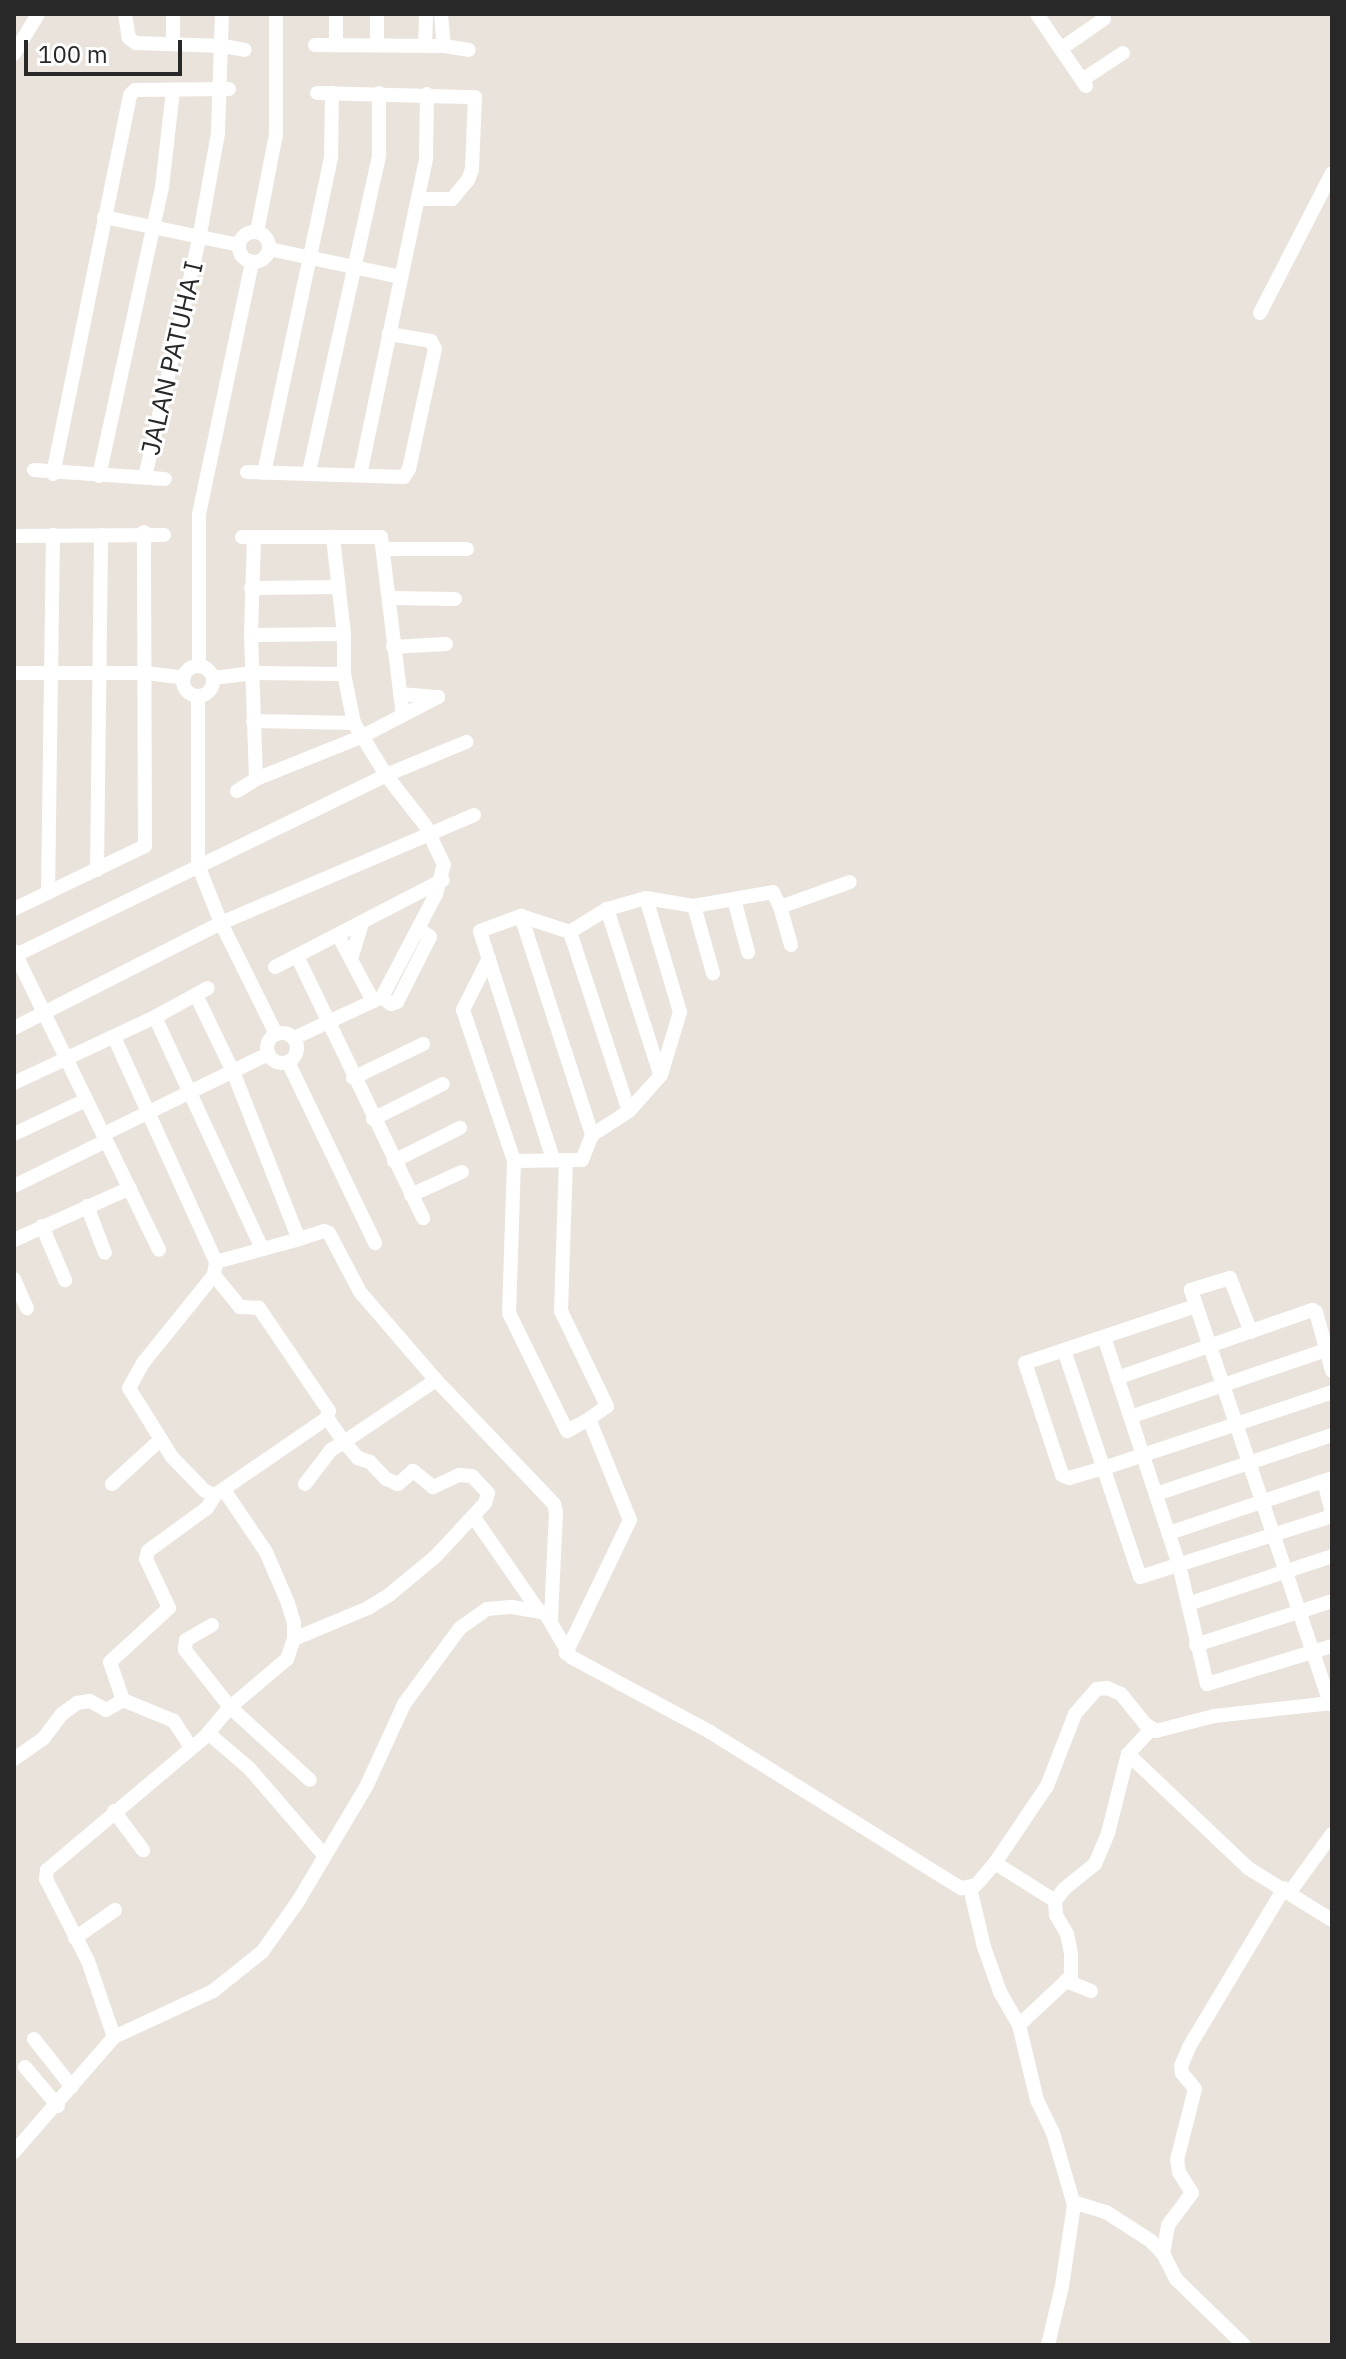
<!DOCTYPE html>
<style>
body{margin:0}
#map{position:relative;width:1346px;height:2359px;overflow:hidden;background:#eae3db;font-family:"IBM Plex Sans",sans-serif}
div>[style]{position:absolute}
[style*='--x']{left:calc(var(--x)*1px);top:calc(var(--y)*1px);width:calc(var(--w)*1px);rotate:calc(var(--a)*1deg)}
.minor>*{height:14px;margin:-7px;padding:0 7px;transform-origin:7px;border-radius:7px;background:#fff}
.minor>.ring{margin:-7px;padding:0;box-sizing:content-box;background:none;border:14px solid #fff;border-radius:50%}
span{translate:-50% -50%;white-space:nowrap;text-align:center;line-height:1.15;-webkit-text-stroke:6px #fff;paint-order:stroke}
.street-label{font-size:26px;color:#282828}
.frame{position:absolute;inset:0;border:16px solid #282828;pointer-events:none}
.scale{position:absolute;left:24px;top:40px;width:158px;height:36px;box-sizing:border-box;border:4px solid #282828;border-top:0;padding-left:10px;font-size:24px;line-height:28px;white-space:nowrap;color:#282828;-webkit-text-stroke:6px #fff;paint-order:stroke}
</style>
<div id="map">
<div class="minor">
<div style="--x:125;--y:14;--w:24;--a:81"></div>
<div style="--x:129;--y:38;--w:9;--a:36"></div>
<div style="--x:136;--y:43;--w:87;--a:2"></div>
<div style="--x:223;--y:46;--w:22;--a:10"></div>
<div style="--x:173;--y:14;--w:30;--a:90"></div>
<div style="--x:441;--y:14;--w:32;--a:85"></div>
<div style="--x:1037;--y:14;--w:87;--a:55.8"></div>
<div style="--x:377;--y:44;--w:30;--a:-90"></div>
<div style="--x:315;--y:45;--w:129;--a:0.4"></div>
<div style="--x:444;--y:46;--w:25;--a:9"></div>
<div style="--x:336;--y:45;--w:31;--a:-90"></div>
<div style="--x:425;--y:46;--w:32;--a:-88"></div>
<div style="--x:1062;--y:48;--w:51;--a:-34.6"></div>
<div style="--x:14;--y:54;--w:47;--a:-59"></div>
<div style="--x:1082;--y:80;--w:49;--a:-33.4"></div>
<div style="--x:317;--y:93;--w:158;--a:1.5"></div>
<div style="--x:475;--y:97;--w:72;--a:92.4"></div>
<div style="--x:472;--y:169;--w:12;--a:110"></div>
<div style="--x:468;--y:180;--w:25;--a:130"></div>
<div style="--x:452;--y:199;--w:33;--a:180"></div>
<div style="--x:104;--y:217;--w:138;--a:11.7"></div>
<div style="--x:257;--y:232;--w:100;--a:-79"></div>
<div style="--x:276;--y:134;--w:120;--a:-90"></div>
<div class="ring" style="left:239px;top:232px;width:16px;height:16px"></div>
<div style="--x:269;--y:249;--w:135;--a:12"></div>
<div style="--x:1260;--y:313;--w:157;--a:-62.8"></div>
<div style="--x:34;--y:470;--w:131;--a:3.9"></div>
<div style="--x:247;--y:472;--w:157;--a:1.8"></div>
<div style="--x:404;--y:477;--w:9;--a:-58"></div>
<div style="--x:409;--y:469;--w:123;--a:-77.8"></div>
<div style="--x:435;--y:349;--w:9;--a:-117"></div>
<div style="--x:431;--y:341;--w:43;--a:-170.5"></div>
<div style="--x:309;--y:472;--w:325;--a:-77.5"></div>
<div style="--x:379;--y:155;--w:62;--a:-90"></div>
<div style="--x:264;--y:473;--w:323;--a:-78"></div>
<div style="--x:331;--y:157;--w:64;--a:-89.1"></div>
<div style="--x:53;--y:474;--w:387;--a:-78.5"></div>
<div style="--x:130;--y:95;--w:7;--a:-45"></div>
<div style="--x:135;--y:90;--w:94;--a:-0.6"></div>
<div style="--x:360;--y:475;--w:324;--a:-78.2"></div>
<div style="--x:426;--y:158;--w:64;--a:-89.1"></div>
<div style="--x:99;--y:476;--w:296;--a:-77.7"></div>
<div style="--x:162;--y:187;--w:98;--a:-83.5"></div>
<div style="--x:145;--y:477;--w:244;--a:-77.2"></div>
<div style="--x:199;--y:239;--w:108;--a:-79.8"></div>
<div style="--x:218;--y:133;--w:119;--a:-88.1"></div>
<div style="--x:14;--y:536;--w:150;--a:-0.4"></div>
<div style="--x:242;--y:537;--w:139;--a:0"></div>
<div style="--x:381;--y:537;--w:179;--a:83"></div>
<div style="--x:254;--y:538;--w:97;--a:91.8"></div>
<div style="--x:251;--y:635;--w:144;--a:88"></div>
<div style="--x:385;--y:549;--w:82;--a:0"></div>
<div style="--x:251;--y:588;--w:87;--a:-0.7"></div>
<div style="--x:389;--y:598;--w:66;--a:0.9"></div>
<div style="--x:251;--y:635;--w:93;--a:-0.6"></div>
<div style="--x:393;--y:647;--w:53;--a:-3.2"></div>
<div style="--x:199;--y:666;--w:152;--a:-90"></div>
<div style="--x:199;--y:514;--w:258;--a:-78.1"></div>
<div class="ring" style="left:183px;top:666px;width:16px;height:16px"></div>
<div style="--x:14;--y:673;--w:132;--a:0"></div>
<div style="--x:146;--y:673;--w:38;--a:7"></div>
<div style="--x:213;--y:678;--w:39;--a:-7"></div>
<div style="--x:252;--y:673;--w:92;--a:0.6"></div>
<div style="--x:400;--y:694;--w:38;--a:5"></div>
<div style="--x:198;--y:696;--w:169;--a:90"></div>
<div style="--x:198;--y:865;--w:62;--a:68.4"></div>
<div style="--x:221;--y:923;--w:124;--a:63.6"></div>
<div style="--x:253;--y:721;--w:101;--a:1.1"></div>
<div style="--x:237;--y:791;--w:22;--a:-32"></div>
<div style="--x:256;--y:779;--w:113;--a:-21.8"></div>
<div style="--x:361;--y:737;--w:87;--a:-27.5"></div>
<div style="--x:97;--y:870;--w:335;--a:-89.3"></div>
<div style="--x:48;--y:893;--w:358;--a:-89.2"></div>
<div style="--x:646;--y:898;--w:49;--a:9.5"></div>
<div style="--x:694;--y:906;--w:80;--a:-10"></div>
<div style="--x:773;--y:892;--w:17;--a:65"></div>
<div style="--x:734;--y:899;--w:55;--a:75.2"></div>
<div style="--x:694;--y:906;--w:70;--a:74.2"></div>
<div style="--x:14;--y:909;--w:145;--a:-25.7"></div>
<div style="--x:145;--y:846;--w:314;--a:-90.2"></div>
<div style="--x:521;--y:916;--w:52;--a:18.1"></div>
<div style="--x:570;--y:932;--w:188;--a:71.8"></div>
<div style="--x:570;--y:932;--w:44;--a:-31.9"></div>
<div style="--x:607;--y:909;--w:173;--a:72.2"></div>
<div style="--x:338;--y:935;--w:75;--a:62.1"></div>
<div style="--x:791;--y:945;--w:40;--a:-106"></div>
<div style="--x:780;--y:907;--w:74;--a:-19.7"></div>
<div style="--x:14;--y:951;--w:332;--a:64.1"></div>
<div style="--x:14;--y:956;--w:414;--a:-25.9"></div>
<div style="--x:386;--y:775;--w:87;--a:-22.4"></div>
<div style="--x:297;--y:956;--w:291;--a:64.3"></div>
<div style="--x:489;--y:958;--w:58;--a:116.6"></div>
<div style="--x:463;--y:1010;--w:159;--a:71.3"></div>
<div style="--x:351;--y:959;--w:38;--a:-73"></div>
<div style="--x:275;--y:967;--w:189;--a:-27.4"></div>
<div style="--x:196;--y:995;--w:88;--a:64.3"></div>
<div style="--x:234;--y:1074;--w:170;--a:68.6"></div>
<div style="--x:296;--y:1232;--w:8;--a:90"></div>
<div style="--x:296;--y:1240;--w:83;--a:164.6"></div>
<div style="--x:382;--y:997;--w:11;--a:38"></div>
<div style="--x:391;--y:1004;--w:6;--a:-18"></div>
<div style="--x:397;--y:1002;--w:73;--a:-63.1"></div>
<div style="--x:430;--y:937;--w:14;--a:-144"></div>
<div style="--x:155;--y:1017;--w:255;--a:65.2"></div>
<div style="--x:14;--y:1028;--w:232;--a:-26.9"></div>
<div style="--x:221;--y:923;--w:275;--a:-23.1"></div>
<div class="ring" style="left:267px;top:1033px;width:16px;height:16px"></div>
<div style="--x:114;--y:1037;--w:247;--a:65.6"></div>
<div style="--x:216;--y:1262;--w:13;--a:99"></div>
<div style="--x:214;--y:1275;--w:113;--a:128.9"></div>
<div style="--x:143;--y:1363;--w:29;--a:119"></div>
<div style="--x:129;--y:1388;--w:81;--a:58.1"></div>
<div style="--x:172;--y:1457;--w:47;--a:45.9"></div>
<div style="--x:205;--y:1491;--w:11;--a:22"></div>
<div style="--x:215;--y:1495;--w:136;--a:-34.5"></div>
<div style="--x:327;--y:1418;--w:7;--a:-74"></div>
<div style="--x:329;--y:1411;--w:125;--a:-124.2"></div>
<div style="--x:259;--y:1308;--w:19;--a:-177"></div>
<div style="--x:240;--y:1307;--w:41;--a:-129.1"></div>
<div style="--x:294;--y:1038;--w:97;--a:-25"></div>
<div style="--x:382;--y:997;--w:116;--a:-62.3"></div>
<div style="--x:436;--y:894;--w:30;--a:-75"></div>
<div style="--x:444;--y:865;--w:44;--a:-115.4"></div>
<div style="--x:425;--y:825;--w:63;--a:-128"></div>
<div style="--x:386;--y:775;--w:61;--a:-121.6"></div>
<div style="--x:354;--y:723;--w:50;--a:-101.5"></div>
<div style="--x:344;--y:674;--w:40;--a:-90"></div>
<div style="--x:344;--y:634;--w:98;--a:-96.5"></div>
<div style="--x:288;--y:1062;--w:201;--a:64.3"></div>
<div style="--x:353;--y:1078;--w:78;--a:-25.9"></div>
<div style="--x:14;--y:1083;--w:156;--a:-25.1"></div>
<div style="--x:155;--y:1017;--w:60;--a:-28.7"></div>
<div style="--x:373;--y:1119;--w:78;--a:-26.6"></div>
<div style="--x:14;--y:1134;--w:80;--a:-25.3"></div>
<div style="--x:104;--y:1134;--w:182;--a:-26"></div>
<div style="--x:553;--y:1159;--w:239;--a:-107.8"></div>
<div style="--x:480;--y:931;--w:44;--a:-20.1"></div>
<div style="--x:521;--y:916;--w:230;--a:72"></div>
<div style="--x:566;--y:1160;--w:151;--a:91.9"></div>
<div style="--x:561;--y:1311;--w:106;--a:64.2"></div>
<div style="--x:607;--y:1406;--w:22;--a:144"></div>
<div style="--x:589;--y:1419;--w:109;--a:67.9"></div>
<div style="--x:630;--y:1520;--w:148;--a:115.7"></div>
<div style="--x:394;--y:1161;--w:74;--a:-26.6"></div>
<div style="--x:14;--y:1186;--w:102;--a:-26.1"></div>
<div style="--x:411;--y:1195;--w:56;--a:-24.3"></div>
<div style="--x:87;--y:1206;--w:50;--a:69"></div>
<div style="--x:42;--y:1226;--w:59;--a:66.9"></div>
<div style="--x:14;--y:1240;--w:127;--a:-24.1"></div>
<div style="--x:296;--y:1240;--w:29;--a:-18"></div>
<div style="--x:324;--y:1231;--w:5;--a:22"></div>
<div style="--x:329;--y:1233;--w:67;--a:62.3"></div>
<div style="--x:360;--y:1292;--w:116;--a:49.2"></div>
<div style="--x:436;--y:1380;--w:171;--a:46.4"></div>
<div style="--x:554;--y:1504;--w:8;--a:76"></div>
<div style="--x:556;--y:1512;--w:107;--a:92.7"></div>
<div style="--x:14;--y:1279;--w:32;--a:66"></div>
<div style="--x:1196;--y:1306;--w:180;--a:161.6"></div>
<div style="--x:1025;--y:1363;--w:118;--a:71.7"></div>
<div style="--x:1062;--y:1475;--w:8;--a:23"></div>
<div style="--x:1069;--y:1478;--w:36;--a:-16"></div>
<div style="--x:1104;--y:1468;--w:240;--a:-18.4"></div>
<div style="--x:1251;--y:1332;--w:58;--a:-111.3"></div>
<div style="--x:1230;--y:1278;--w:41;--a:162.9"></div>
<div style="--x:1191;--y:1290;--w:437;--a:71.4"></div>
<div style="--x:1104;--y:1337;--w:240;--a:71.8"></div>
<div style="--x:1179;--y:1565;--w:122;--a:76.8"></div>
<div style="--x:1207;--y:1684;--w:131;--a:-16.9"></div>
<div style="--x:1064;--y:1350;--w:239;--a:71.5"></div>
<div style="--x:1140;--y:1577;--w:201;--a:-17.6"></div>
<div style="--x:1117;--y:1378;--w:207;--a:-19.2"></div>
<div style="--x:1312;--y:1310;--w:4;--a:27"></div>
<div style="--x:1316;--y:1312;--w:61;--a:74.8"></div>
<div style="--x:1130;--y:1417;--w:213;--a:-18.9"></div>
<div style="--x:589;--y:1419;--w:25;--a:151"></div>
<div style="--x:567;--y:1431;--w:131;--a:-116.2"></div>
<div style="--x:509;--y:1313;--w:152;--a:-88.1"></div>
<div style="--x:514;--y:1161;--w:68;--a:-0.8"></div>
<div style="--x:582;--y:1160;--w:27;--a:-68"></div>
<div style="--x:592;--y:1135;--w:44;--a:-33"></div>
<div style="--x:629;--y:1111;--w:48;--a:-48.4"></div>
<div style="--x:661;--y:1075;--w:66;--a:-73.2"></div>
<div style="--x:680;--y:1012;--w:119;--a:-106.6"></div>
<div style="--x:646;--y:898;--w:41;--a:164.2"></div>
<div style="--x:1324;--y:1481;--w:32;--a:76"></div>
<div style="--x:112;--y:1484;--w:65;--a:-42.5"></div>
<div style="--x:305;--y:1484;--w:43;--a:-52.6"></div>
<div style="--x:331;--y:1450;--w:15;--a:-32"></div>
<div style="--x:344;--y:1442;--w:29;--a:-125"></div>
<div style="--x:1156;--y:1494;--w:186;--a:-18.5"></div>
<div style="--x:473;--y:1516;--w:114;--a:55.3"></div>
<div style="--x:1169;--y:1533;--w:172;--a:-18.6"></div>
<div style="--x:1188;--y:1604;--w:152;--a:-18.4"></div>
<div style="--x:212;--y:1625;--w:30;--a:150"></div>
<div style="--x:186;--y:1640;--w:10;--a:96"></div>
<div style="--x:185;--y:1650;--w:73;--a:51.7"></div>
<div style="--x:230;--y:1707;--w:108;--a:42.4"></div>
<div style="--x:294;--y:1639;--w:80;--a:-22.7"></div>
<div style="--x:368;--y:1608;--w:25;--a:-32"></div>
<div style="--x:389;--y:1595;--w:61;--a:-39.7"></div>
<div style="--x:436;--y:1556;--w:72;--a:-47.2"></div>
<div style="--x:485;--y:1503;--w:10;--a:-73"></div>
<div style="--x:488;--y:1493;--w:23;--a:-133"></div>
<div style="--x:472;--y:1476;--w:13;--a:-176"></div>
<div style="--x:459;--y:1475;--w:29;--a:155"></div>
<div style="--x:433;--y:1487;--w:26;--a:-141"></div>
<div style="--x:413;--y:1471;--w:20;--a:139"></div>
<div style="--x:398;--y:1484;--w:13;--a:-157"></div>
<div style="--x:386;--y:1479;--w:23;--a:-133"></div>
<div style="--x:370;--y:1462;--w:13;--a:-162"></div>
<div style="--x:358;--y:1458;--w:21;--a:-131"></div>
<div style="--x:344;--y:1442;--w:111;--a:-34"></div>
<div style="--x:1196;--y:1645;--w:143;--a:-17.9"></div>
<div style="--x:208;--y:1733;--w:54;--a:40.5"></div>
<div style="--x:249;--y:1768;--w:116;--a:49.2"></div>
<div style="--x:190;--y:1746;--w:30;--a:-123"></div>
<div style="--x:174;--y:1721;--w:55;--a:-157.6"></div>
<div style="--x:123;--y:1700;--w:40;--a:-108.9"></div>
<div style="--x:110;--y:1662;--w:80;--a:-42.5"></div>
<div style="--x:169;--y:1608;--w:54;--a:-115.1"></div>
<div style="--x:146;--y:1559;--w:8;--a:-76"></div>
<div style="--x:148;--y:1551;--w:73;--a:-36.1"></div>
<div style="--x:207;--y:1508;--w:15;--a:-58"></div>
<div style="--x:1128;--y:1754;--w:166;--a:43.5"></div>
<div style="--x:1248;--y:1868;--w:99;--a:31.8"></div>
<div style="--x:14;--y:1759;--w:35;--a:-35"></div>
<div style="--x:43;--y:1739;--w:31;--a:-53"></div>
<div style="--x:62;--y:1714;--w:19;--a:-36"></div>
<div style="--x:77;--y:1703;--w:13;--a:-9"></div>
<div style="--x:90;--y:1701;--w:18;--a:29"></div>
<div style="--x:106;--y:1710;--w:20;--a:-30"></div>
<div style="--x:114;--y:1811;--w:49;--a:53.4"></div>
<div style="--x:995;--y:1863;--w:71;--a:32.3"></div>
<div style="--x:970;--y:1888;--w:61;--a:76.7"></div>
<div style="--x:984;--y:1947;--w:48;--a:70.4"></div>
<div style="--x:1000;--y:1992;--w:38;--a:60"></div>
<div style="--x:1019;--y:2025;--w:77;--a:76.5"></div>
<div style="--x:1037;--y:2100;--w:37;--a:64"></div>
<div style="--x:1053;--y:2133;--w:75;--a:73.7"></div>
<div style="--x:1074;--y:2205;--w:82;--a:98.4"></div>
<div style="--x:1062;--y:2286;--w:61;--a:103.3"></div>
<div style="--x:1290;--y:1892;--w:72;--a:-54.1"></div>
<div style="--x:75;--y:1938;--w:49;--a:-35"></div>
<div style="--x:1066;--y:1981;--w:7;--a:-45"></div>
<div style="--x:1071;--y:1976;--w:22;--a:-90"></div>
<div style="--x:1071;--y:1954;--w:20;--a:-101"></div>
<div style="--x:1067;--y:1934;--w:22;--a:-120"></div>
<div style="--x:1056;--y:1915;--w:14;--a:-94"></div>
<div style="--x:1055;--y:1901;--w:15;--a:-53"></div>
<div style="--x:1064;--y:1889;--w:40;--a:-39"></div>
<div style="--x:1095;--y:1864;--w:34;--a:-67"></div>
<div style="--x:1108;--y:1833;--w:81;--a:-75.8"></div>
<div style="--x:1128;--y:1754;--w:34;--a:-47"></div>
<div style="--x:1019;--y:2025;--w:64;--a:-43.1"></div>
<div style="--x:1066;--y:1981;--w:27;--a:22"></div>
<div style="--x:114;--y:2037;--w:80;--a:-108.9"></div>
<div style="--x:88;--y:1961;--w:92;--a:-117.1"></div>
<div style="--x:46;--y:1879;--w:9;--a:-84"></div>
<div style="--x:47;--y:1870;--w:205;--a:-40.1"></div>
<div style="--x:204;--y:1738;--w:40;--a:-50"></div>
<div style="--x:230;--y:1707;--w:75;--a:-40.1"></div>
<div style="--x:287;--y:1659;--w:21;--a:-71"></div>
<div style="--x:294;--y:1639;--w:16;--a:-90"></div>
<div style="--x:294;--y:1623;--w:21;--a:-107"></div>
<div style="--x:288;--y:1603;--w:56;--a:-113.3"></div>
<div style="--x:266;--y:1552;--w:75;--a:-124.1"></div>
<div style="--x:34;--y:2039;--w:61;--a:51.6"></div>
<div style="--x:25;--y:2067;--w:51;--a:49.8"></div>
<div style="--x:14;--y:2152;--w:152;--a:-49"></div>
<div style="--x:114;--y:2037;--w:109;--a:-24.9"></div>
<div style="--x:213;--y:1991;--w:63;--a:-38.5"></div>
<div style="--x:262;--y:1952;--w:60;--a:-54.5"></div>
<div style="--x:297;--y:1903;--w:137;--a:-59.3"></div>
<div style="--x:367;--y:1785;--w:89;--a:-65.4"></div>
<div style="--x:404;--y:1704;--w:94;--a:-53.6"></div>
<div style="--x:460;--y:1628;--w:33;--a:-35"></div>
<div style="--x:487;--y:1609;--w:25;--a:-5"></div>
<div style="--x:512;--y:1607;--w:34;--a:10"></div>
<div style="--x:545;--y:1613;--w:51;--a:59.4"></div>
<div style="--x:571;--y:1657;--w:158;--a:28.3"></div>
<div style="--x:710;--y:1732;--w:296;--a:31.9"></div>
<div style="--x:961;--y:1888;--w:15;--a:-11"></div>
<div style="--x:976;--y:1885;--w:29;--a:-49"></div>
<div style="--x:995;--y:1863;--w:93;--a:-56"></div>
<div style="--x:1047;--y:1786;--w:77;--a:-68.7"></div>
<div style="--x:1075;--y:1714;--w:33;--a:-49"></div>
<div style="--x:1097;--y:1689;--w:10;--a:-6"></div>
<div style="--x:1107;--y:1688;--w:15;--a:23"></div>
<div style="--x:1121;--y:1694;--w:38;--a:51"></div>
<div style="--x:1145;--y:1724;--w:13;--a:32"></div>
<div style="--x:1156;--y:1731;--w:60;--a:-14.5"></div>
<div style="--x:1214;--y:1716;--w:119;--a:-6.3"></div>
<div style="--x:1073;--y:2202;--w:34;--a:17"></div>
<div style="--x:1106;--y:2212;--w:54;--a:32.8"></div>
<div style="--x:1151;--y:2241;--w:18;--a:47"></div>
<div style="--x:1244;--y:2345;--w:95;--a:-135.9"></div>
<div style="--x:1176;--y:2279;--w:28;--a:-117"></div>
<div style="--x:1163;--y:2254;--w:29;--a:-80"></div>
<div style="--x:1168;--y:2225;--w:40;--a:-53"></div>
<div style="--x:1192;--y:2193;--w:25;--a:-122"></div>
<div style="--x:1179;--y:2172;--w:12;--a:-99"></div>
<div style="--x:1177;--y:2160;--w:73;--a:-75.8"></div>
<div style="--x:1195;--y:2089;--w:21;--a:-129"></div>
<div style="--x:1182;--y:2073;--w:7;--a:-98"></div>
<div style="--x:1181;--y:2066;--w:21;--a:-67"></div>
<div style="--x:1189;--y:2047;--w:185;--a:-59.1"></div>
</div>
<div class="street-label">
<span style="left:172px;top:358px;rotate:-77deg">JALAN PATUHA I</span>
</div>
<div class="frame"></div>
<div class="scale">100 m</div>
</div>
